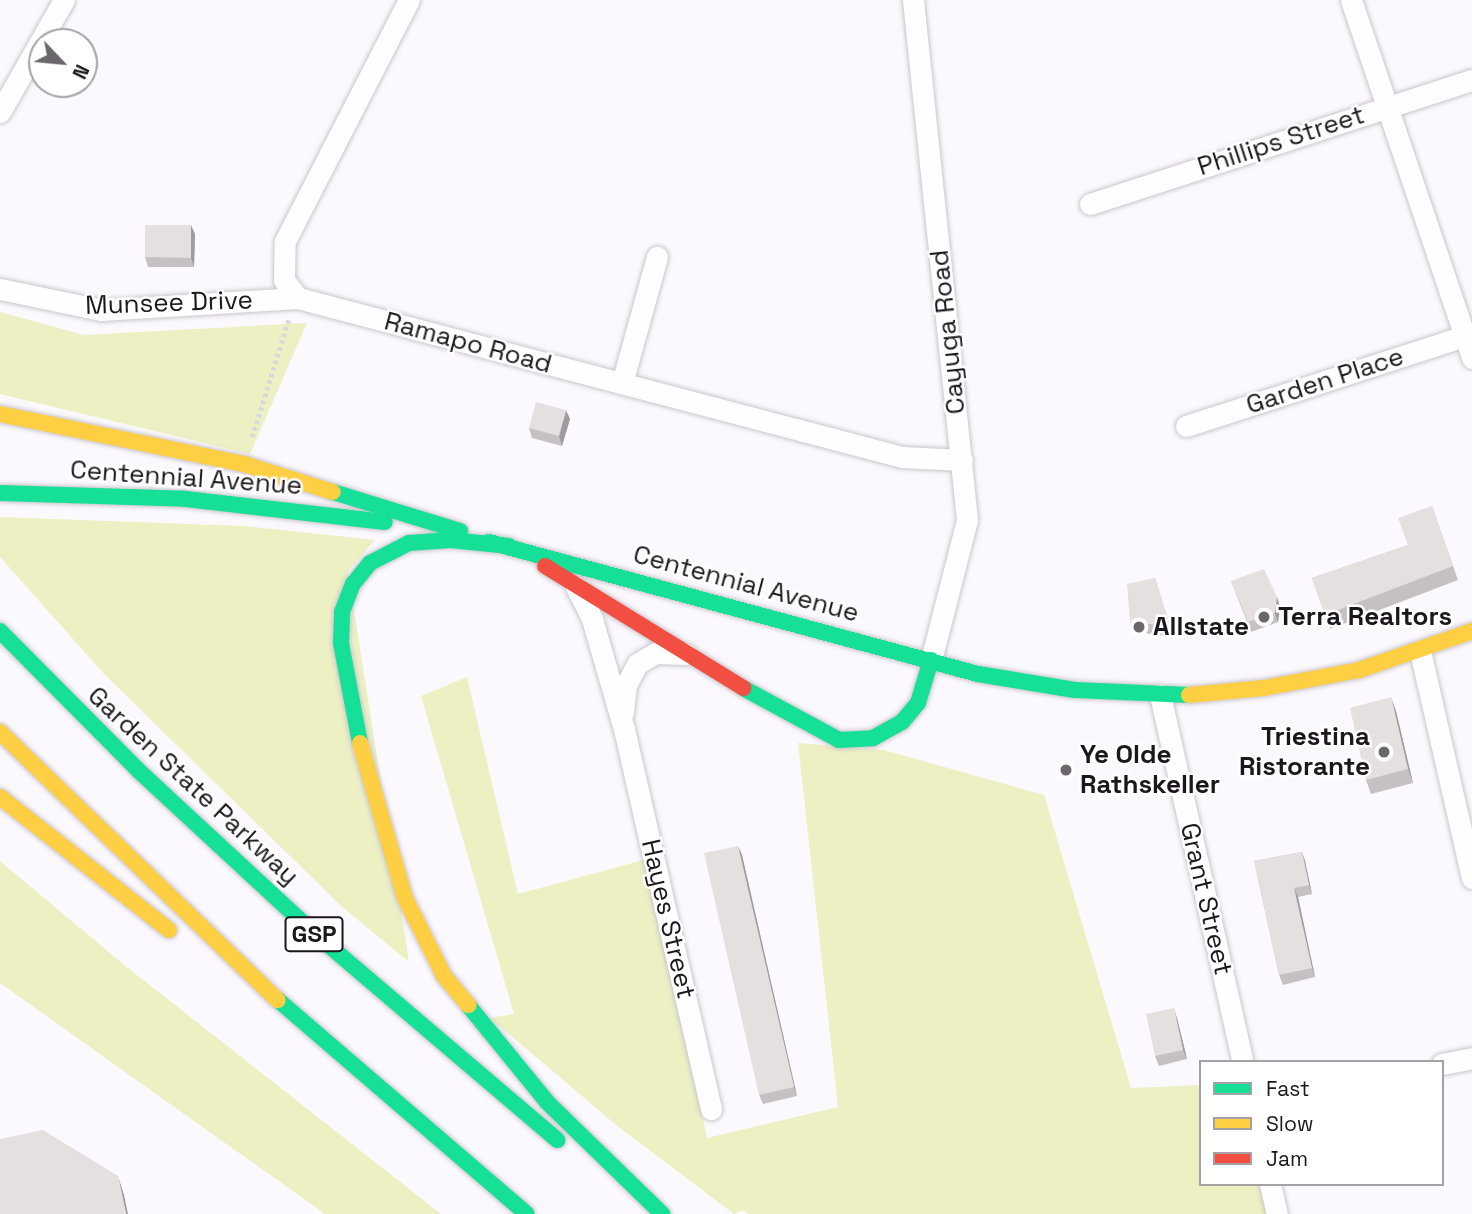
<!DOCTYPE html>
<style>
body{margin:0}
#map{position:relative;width:1472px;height:1214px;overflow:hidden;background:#fcf9fe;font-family:"Space Grotesk",sans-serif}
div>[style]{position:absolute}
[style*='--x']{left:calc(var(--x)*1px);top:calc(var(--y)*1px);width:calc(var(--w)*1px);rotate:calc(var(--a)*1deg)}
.green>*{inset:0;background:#ecf0c3}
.path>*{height:4.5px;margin-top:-2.25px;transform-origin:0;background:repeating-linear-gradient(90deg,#d9d8d9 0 3.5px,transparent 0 7px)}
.roads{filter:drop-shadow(0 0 2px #cac7cc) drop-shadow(0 0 2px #cac7cc)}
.street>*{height:21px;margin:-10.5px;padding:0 10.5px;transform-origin:10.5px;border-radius:10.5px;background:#fffeff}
.fast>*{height:16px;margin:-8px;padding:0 8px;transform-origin:8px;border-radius:8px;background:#16e098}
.slow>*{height:16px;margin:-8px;padding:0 8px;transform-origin:8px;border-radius:8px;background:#ffcf43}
.jam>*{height:16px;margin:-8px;padding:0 8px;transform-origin:8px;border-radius:8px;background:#f24e42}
.wall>*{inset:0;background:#c5c0c1}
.shaded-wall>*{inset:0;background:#a09c9d}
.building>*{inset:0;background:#e5dfe0}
.dots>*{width:19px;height:19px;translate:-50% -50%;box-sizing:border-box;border:4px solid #fff;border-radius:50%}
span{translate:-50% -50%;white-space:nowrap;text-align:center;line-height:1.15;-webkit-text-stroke:5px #fff;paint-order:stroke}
.shield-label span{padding:2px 5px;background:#fff;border:2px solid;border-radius:5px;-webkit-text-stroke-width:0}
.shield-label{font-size:24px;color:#1b171c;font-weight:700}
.street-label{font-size:26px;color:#1b171c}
.poi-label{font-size:26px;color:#1b171c;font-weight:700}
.left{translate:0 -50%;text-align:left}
.right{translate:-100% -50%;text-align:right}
.legend{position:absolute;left:1199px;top:1060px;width:245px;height:126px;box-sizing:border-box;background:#fff;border:2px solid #a4a2a4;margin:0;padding:9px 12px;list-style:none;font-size:21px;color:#1b171c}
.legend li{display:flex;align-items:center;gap:14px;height:35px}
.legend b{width:35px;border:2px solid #a4a2a4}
.north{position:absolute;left:28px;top:28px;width:70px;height:70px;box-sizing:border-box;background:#fff;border:2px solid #a4a2a4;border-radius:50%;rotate:116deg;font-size:19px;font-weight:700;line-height:28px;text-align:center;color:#1b171c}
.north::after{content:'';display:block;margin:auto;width:24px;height:32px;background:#6a666b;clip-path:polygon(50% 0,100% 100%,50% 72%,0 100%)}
</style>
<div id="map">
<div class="green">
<div style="clip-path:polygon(0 312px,84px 335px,307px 323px,250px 454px,0 394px)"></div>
<div style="clip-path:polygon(0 517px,244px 526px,375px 540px,348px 571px,409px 962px,341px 906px,104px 674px,0 557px)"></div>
<div style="clip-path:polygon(467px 677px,518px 894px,647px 859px,707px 1138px,838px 1107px,798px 743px,884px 750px,1044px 795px,1131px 1088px,1201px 1085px,1201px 1184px,1268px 1184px,1275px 1214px,749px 1214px,744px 1210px,734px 1214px,616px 1125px,490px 1018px,514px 1014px,421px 696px)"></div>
<div style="clip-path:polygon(0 861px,123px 964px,441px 1214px,325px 1214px,0 983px)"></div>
</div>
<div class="path">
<div style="--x:252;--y:437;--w:125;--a:-72.7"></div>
</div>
<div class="roads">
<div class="street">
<div style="--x:913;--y:0;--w:523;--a:84.07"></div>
<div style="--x:967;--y:520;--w:145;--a:104.4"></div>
<div style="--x:1351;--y:0;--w:378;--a:71.3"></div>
<div style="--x:0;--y:112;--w:129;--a:-60.3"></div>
<div style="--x:1090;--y:204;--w:402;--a:-18"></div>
<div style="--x:0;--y:289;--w:103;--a:11.7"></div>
<div style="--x:101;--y:310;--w:197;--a:-3.5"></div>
<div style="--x:298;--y:298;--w:625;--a:14.75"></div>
<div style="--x:902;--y:457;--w:60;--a:2.9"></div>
<div style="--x:298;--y:298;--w:23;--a:-128"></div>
<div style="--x:284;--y:280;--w:39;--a:-89"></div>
<div style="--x:285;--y:241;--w:271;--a:-62.8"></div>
<div style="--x:622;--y:383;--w:131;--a:-74.5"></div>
<div style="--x:1186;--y:426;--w:292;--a:-17.9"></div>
<div style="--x:576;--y:587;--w:36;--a:63"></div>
<div style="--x:592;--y:619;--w:115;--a:73.8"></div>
<div style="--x:624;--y:729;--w:390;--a:77.1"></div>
<div style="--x:1420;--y:651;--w:233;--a:77.1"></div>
<div style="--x:1160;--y:695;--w:376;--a:77.3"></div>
<div style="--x:623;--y:713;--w:28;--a:-84"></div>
<div style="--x:626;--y:685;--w:24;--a:-62"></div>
<div style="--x:637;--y:664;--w:21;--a:-31"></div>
<div style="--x:655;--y:653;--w:31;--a:2"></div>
<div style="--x:1442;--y:1064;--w:31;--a:-11"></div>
<div style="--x:1270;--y:1184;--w:31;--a:77"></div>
</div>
<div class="fast">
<div style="--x:333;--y:492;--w:133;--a:17.1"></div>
<div style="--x:0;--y:493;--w:186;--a:1.8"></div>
<div style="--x:186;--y:499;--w:200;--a:6.6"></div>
<div style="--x:489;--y:542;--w:507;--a:15.11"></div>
<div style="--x:978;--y:674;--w:98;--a:9.4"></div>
<div style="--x:1075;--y:690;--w:114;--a:2.5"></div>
<div style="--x:0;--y:631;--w:197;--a:45.2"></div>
<div style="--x:139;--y:771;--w:237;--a:42.8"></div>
<div style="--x:313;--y:932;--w:321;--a:40.4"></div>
<div style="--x:743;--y:688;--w:109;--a:28.4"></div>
<div style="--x:839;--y:740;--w:34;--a:-3"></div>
<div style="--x:873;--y:738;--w:33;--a:-29"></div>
<div style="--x:902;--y:722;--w:25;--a:-50"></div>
<div style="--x:918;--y:703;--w:45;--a:-73.2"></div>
<div style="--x:360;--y:743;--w:102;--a:-100.8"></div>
<div style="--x:341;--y:643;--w:31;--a:-88"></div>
<div style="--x:342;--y:612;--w:30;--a:-69"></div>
<div style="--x:353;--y:584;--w:27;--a:-51"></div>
<div style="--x:370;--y:563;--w:44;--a:-27.1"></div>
<div style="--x:409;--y:543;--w:42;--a:-4.1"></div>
<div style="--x:451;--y:540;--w:58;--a:5.9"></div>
<div style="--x:278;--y:1000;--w:328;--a:40.7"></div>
<div style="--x:468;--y:1005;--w:125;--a:50.8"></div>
<div style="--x:547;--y:1102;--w:161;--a:44.2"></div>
</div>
<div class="slow">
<div style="--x:0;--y:414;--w:249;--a:11.6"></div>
<div style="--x:244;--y:464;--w:93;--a:17.5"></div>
<div style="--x:1189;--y:695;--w:75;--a:-5.3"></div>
<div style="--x:1264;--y:688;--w:97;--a:-10.7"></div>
<div style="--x:1359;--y:670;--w:120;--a:-19"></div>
<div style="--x:0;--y:732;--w:386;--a:44"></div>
<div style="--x:360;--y:743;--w:161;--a:73.8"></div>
<div style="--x:405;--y:898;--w:87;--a:63.4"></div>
<div style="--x:444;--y:976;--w:38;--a:50"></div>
<div style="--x:0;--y:797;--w:215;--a:38.2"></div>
</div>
<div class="jam">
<div style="--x:545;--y:566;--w:233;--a:31.6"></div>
</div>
</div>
<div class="wall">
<div style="clip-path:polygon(195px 234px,194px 267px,148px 267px,145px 257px)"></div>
<div style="clip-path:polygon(570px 419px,562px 446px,532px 438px,529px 428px)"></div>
<div style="clip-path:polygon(1432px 506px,1458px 580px,1330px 629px,1312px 578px,1408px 545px)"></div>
<div style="clip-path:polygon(1155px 578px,1173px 636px,1133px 632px,1130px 622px)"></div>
<div style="clip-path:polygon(1231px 581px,1277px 597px,1280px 607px,1278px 622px,1251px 632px)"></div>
<div style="clip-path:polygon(1396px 711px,1413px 783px,1371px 794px,1366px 780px)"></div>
<div style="clip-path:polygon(738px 846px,742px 855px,797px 1096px,763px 1104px,759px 1095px)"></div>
<div style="clip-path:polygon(1302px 852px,1305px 861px,1312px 894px,1298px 897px,1315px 977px,1283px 985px,1279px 975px,1254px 861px)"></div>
<div style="clip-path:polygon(1177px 1018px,1187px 1059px,1159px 1066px,1155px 1056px)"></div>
</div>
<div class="shaded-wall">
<div style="clip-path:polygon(191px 225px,195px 234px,194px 267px,191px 258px)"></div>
<div style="clip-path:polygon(566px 410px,570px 419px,562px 446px,559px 436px)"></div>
<div style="clip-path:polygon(1277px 597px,1280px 607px,1278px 622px,1275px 613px)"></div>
<div style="clip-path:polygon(1391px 697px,1396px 711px,1413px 783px,1408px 769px)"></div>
<div style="clip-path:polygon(738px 846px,742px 855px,797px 1096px,794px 1087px)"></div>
<div style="clip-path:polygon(1302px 852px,1305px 861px,1312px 894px,1309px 885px)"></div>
<div style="clip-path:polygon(1294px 888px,1298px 897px,1315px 977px,1312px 968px)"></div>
<div style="clip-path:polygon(1174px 1008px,1177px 1018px,1187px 1059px,1183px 1050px)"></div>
<div style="clip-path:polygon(118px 1176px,124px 1195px,128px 1214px,126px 1214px)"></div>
</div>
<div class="building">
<div style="clip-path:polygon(145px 225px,191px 225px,191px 258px,145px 257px)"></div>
<div style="clip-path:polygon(536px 402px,566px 410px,559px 436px,529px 428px)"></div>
<div style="clip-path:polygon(1432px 506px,1453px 566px,1325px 615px,1312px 578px,1408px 545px,1398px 518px)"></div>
<div style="clip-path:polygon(1264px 569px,1277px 597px,1275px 613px,1248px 622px,1231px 581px)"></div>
<div style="clip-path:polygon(1155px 578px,1170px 626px,1130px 622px,1127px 584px)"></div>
<div style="clip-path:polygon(1391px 697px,1408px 769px,1366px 780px,1350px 708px)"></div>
<div style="clip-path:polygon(738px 846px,794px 1087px,759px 1095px,704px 853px)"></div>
<div style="clip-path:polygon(1302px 852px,1309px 885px,1294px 888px,1312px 968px,1279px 975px,1254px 861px)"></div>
<div style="clip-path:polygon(1174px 1008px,1183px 1050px,1155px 1056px,1146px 1014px)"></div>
<div style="clip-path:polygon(43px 1130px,118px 1176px,126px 1214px,0 1214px,0 1139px)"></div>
</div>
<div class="dots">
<div style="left:1264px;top:617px;background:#6a666b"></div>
<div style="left:1139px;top:627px;background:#6a666b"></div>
<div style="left:1384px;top:752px;background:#6a666b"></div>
<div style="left:1066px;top:770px;background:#6a666b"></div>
</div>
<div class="shield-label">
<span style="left:314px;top:934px">GSP</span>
</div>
<div class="street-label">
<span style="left:1281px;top:141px;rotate:-18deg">Phillips Street</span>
<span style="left:169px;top:303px;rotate:-2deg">Munsee Drive</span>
<span style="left:948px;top:332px;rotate:-96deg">Cayuga Road</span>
<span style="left:468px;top:343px;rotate:15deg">Ramapo Road</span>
<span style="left:1325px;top:381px;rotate:-18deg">Garden Place</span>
<span style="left:186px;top:478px;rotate:4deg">Centennial Avenue</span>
<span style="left:746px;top:584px;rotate:15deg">Centennial Avenue</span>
<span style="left:193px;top:786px;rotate:43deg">Garden State Parkway</span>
<span style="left:1206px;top:899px;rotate:77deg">Grant Street</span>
<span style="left:668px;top:919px;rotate:77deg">Hayes Street</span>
</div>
<div class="poi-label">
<span class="left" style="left:1278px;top:617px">Terra Realtors</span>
<span class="left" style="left:1153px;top:627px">Allstate</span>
<span class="right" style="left:1370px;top:752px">Triestina<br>Ristorante</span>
<span class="left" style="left:1080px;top:770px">Ye Olde<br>Rathskeller</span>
</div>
<ul class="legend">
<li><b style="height:9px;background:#16e098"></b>Fast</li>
<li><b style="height:9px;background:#ffcf43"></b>Slow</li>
<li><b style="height:9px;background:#f24e42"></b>Jam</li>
</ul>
<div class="north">N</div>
</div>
